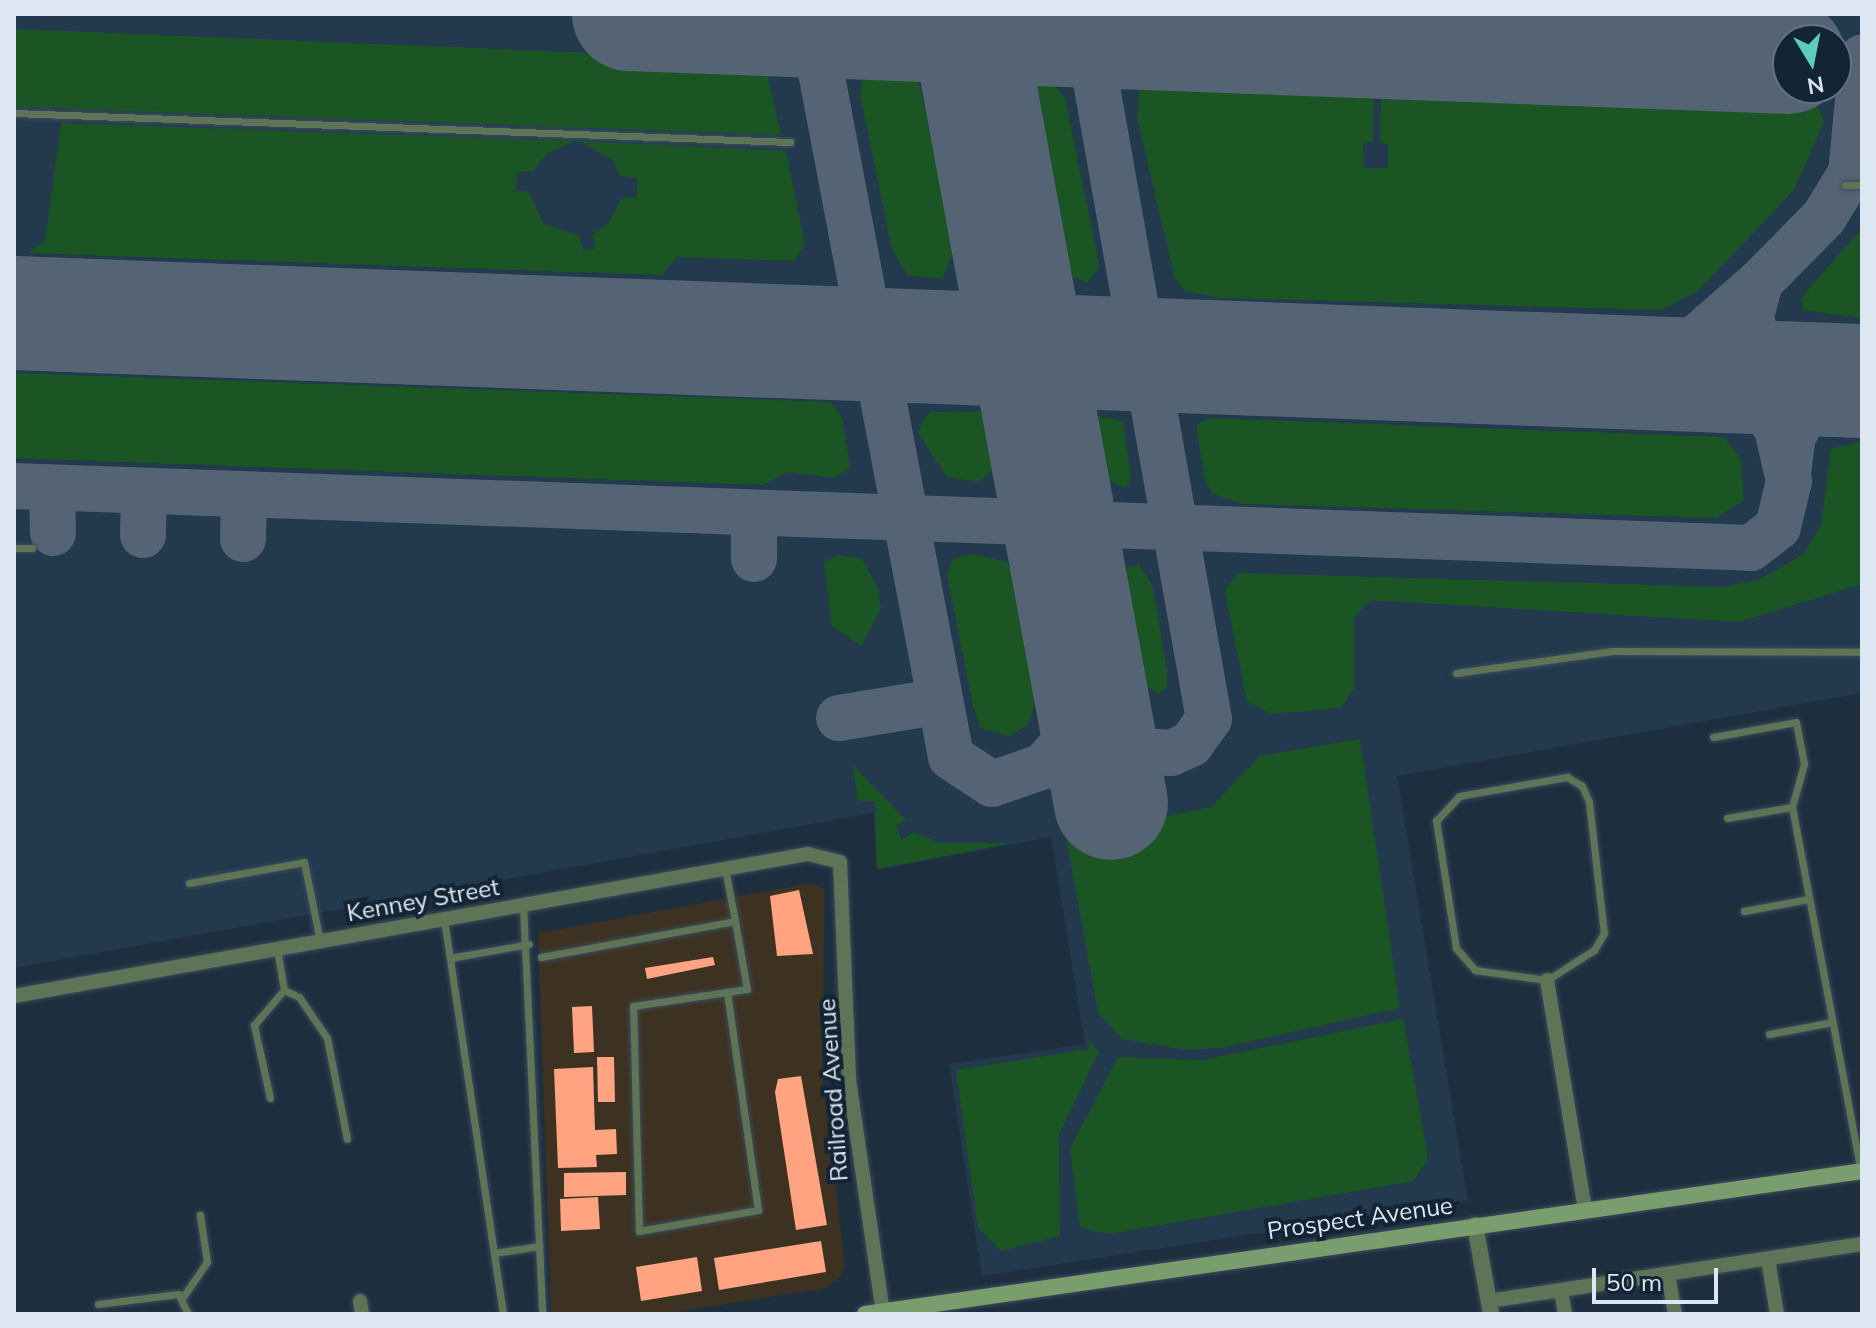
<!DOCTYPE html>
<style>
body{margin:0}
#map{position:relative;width:1876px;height:1328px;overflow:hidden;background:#1d2e3f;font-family:Mulish,sans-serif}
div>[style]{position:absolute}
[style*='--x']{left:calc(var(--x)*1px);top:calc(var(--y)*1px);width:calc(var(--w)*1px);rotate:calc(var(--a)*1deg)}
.built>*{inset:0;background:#22394e}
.industrial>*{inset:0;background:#3d3222}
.green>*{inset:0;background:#1b5524}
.taxiway>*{height:46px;margin:-23px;padding:0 23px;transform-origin:23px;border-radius:23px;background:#556474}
.runway>*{height:114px;margin:-57px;padding:0 57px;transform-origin:57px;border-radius:57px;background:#556474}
.building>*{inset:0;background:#ffa380}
.roads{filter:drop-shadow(0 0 2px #3c4c5c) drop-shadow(0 0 2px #3c4c5c)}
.service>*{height:7px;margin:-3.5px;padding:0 3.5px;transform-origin:3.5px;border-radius:3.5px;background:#5e7456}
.minor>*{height:14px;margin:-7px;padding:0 7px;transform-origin:7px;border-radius:7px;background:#5e7456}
.tertiary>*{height:16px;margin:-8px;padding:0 8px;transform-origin:8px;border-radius:8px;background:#5e7456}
.secondary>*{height:16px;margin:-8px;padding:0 8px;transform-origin:8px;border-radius:8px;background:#799d6c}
span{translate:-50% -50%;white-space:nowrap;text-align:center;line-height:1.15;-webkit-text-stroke:8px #132434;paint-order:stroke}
.street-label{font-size:24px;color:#dce7f2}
.frame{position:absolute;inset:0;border:16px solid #dce7f2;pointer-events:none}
.north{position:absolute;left:1772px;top:24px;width:80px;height:80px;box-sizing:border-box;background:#132434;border:2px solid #637280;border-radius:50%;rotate:170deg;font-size:22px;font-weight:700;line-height:32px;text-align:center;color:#dce7f2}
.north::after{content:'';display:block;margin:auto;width:28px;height:36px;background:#5cceba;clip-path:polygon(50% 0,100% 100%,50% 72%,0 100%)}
.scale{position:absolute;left:1592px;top:1268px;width:126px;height:36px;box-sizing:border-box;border:4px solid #dce7f2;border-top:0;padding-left:10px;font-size:24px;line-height:28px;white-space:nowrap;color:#dce7f2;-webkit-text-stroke:6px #132434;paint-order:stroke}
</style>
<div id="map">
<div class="built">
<div style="clip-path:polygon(evenodd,14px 14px,1862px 14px,1862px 693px,1397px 776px,1468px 1201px,982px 1276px,949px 1064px,1085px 1044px,1051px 837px,877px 870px,873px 813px,14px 968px,14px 14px,1788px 40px,1836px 40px,1836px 88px,1788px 88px,1788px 40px)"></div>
</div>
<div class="industrial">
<div style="clip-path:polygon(811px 883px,824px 889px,823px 1086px,845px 1266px,840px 1277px,826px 1288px,663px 1314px,551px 1314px,538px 933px)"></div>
</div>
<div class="green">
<div style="clip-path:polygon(14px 29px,741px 59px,766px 70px,781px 135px,14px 107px)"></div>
<div style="clip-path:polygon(887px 65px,913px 70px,920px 86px,954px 252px,942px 279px,907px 275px,892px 249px,860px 95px,863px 74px)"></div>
<div style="clip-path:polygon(1218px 72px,1373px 79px,1373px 142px,1363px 143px,1364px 168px,1388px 168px,1388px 144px,1380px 143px,1381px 78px,1798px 94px,1818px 107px,1824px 122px,1794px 190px,1698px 291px,1661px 310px,1222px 298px,1185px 291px,1175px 279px,1137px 118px,1139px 91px,1148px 84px)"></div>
<div style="clip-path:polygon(1035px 74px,1046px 74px,1065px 99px,1097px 254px,1099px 268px,1087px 283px,1072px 276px)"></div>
<div style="clip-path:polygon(61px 123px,576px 141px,546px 154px,534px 171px,517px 172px,516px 191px,529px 192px,544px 224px,580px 236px,583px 250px,594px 249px,593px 234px,608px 224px,622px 198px,637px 197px,637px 178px,620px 176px,613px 160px,578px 141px,786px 151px,805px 244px,794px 261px,677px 257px,662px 275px,28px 253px,45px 241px)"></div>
<div style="clip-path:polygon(1862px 228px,1862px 318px,1803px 310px,1801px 298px)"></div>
<div style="clip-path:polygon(14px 373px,831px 402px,842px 417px,850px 468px,834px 478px,789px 472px,763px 485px,14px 458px)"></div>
<div style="clip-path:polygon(981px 411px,993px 470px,979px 482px,947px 477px,918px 433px,924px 419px,931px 412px)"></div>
<div style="clip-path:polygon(1092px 415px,1123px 421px,1131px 480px,1125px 488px,1105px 479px)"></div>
<div style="clip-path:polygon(1208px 418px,1724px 437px,1741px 459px,1744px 500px,1717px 518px,1242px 504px,1212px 493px,1205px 479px,1196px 425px)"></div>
<div style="clip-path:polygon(1862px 441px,1862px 584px,1739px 622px,1370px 600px,1354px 618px,1354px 689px,1341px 708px,1270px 714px,1247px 701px,1225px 591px,1238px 573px,1724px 587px,1758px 580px,1804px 554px,1821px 525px,1831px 449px)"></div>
<div style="clip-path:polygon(973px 554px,1007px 562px,1017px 582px,1036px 700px,1028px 725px,1009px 736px,981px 728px,973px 706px,947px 576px,953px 559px)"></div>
<div style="clip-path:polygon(838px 555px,862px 559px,878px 589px,881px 608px,862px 646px,832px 626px,824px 562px)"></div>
<div style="clip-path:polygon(1139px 564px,1153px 587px,1167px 670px,1167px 688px,1158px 694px,1145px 684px,1125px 580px,1127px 568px)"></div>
<div style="clip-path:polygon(1360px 739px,1400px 1008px,1225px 1047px,1186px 1050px,1122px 1039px,1098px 1012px,1066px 837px,1211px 807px,1260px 756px)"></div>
<div style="clip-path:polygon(853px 765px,906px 820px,896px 825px,902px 840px,912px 832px,940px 843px,1012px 843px,877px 869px,875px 801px,858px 801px)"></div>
<div style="clip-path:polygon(1403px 1019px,1428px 1158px,1414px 1181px,1109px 1234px,1080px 1228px,1070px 1149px,1118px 1057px,1203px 1060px)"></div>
<div style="clip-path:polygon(1089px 1040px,1099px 1052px,1059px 1134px,1060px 1236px,1001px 1251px,978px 1228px,956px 1070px,1089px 1049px)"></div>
</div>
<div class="taxiway">
<div style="--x:810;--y:14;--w:756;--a:79.25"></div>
<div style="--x:951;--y:757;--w:49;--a:33.4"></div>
<div style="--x:992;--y:784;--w:55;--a:-19.1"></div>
<div style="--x:1044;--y:766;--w:34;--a:-50"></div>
<div style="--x:1066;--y:740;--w:67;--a:-70.8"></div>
<div style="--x:1084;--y:14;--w:716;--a:79.95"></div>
<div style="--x:1209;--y:719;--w:31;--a:126"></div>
<div style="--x:1191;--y:744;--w:22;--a:156"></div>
<div style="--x:1171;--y:753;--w:28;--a:-176"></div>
<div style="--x:1143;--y:751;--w:27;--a:-146"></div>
<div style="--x:1121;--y:736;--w:68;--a:-119.2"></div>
<div style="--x:1096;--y:28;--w:197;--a:2"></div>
<div style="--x:1293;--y:35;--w:51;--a:-24.1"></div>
<div style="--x:1750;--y:327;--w:32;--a:55"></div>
<div style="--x:1768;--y:353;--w:27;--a:33"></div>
<div style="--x:1791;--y:368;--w:72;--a:7.2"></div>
<div style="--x:1458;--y:362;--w:190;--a:0.6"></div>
<div style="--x:1648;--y:364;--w:55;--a:-28.4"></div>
<div style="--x:1696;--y:338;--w:85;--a:-41.2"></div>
<div style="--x:1632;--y:375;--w:98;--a:4.7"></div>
<div style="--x:1730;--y:383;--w:29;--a:29"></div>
<div style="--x:1755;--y:397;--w:33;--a:55"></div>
<div style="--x:1788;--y:474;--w:38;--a:-83"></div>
<div style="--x:1793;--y:436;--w:24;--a:-60"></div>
<div style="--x:1805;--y:415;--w:43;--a:-39.3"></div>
<div style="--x:1838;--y:388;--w:24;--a:-9"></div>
<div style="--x:14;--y:486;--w:1738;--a:2.04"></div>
<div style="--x:1751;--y:548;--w:34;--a:-38"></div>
<div style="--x:1778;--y:527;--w:47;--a:-76.6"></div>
<div style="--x:1789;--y:481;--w:169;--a:-103"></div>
<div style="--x:1751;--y:316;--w:35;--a:-75"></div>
<div style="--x:1760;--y:282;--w:91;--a:-45.4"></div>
<div style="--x:1824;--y:217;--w:52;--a:-58.5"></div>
<div style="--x:1851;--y:173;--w:116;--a:-84.5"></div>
<div style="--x:52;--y:488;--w:45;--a:88.7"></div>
<div style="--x:143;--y:535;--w:44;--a:-88.7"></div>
<div style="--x:243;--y:539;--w:44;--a:-88.7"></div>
<div style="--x:754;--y:559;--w:45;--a:-90"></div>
<div style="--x:839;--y:718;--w:98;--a:-9.4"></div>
</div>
<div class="runway">
<div style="--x:629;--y:14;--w:1160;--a:2.12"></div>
<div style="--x:966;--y:14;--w:802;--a:79.59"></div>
<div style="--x:14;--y:313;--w:1849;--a:2.11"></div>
</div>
<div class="building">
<div style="clip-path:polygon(799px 890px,813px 954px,777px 956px,770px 896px)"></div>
<div style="clip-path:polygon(713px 957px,715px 965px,647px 979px,645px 968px)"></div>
<div style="clip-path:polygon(592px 1006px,594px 1052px,574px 1053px,572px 1007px)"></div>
<div style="clip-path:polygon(597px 1057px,614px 1057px,615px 1102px,598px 1102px)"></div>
<div style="clip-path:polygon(593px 1067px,595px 1130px,616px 1129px,617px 1154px,596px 1155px,597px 1167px,558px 1168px,554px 1069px)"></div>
<div style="clip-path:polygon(801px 1076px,827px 1225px,796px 1230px,775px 1092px,778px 1079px)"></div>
<div style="clip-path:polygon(626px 1172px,626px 1195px,564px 1197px,564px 1173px)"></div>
<div style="clip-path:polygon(598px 1197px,600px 1229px,561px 1231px,560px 1199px)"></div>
<div style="clip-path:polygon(821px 1241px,826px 1272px,719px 1290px,714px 1258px)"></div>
<div style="clip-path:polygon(697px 1257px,702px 1291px,641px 1301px,636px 1267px)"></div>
</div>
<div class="roads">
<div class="service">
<div style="--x:14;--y:113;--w:777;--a:2.14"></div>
<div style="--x:1845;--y:185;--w:17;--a:0"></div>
<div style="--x:14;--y:548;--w:18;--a:0"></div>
<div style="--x:1456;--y:673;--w:158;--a:-8"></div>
<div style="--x:1612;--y:651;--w:250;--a:0.2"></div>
<div style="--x:1713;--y:737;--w:84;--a:-10.2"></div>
<div style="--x:1796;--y:722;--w:43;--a:79.2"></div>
<div style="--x:1804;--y:764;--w:45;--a:105.6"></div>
<div style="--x:1792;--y:807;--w:370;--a:79.3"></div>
<div style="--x:1567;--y:777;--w:17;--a:31"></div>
<div style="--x:1582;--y:786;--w:17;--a:66"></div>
<div style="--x:1589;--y:802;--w:132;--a:83.5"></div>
<div style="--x:1604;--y:933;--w:20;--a:120"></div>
<div style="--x:1594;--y:950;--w:56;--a:147.4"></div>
<div style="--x:1547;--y:980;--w:73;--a:-172.1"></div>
<div style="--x:1475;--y:970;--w:29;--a:-131"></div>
<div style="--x:1456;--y:948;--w:129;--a:-98.9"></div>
<div style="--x:1436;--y:821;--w:34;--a:-47"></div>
<div style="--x:1459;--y:796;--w:110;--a:-10"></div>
<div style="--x:1727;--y:818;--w:66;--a:-9.6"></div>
<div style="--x:189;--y:883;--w:117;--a:-10.3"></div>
<div style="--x:304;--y:862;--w:81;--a:78.6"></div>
<div style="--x:523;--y:905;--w:409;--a:87.3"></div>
<div style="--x:1744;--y:911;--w:66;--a:-10.5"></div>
<div style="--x:444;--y:919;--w:399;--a:81.5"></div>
<div style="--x:277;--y:949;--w:42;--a:80.3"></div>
<div style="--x:284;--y:990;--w:17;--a:25"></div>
<div style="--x:299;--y:997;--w:50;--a:55.7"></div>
<div style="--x:327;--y:1038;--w:103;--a:78.8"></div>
<div style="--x:541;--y:957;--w:197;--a:-10.5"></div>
<div style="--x:735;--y:921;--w:54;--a:-100.7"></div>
<div style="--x:450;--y:958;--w:80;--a:-10"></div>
<div style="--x:727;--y:992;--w:220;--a:81.9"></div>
<div style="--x:758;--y:1210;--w:121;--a:170"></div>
<div style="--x:639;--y:1231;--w:225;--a:-91.5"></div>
<div style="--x:633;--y:1006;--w:95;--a:-8.5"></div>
<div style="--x:727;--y:992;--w:20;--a:-9"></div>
<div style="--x:747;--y:989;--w:69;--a:-100"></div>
<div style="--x:1769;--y:1034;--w:65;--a:-10.6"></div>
<div style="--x:270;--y:1098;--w:75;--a:-102.4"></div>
<div style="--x:254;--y:1025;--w:46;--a:-49.4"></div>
<div style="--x:494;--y:1253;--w:46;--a:-8.8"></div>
<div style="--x:183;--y:1297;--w:42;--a:-55.6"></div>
<div style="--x:207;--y:1262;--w:48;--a:-98.5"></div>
<div style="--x:98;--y:1304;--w:81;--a:-7.1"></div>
<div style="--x:178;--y:1294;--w:22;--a:63"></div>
</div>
<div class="minor">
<div style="--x:1547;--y:980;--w:233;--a:80.6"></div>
<div style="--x:14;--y:996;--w:807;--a:-10.14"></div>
<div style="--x:808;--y:854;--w:33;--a:14"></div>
<div style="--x:840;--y:862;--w:218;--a:87.6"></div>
<div style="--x:849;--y:1080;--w:236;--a:81.7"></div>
<div style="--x:1768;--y:1259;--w:56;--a:80.7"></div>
<div style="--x:1668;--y:1274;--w:41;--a:80.1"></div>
<div style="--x:1561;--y:1291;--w:23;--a:80"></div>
<div style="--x:360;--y:1301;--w:13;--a:81"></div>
<div style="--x:1489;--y:1301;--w:377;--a:-8.7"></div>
</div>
<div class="tertiary">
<div style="--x:1475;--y:1225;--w:90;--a:79.8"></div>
</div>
<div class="secondary">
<div style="--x:865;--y:1314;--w:1007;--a:-8.16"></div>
</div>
</div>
<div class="street-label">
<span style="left:423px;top:900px;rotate:-10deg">Kenney Street</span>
<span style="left:833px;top:1090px;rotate:-94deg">Railroad Avenue</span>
<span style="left:1360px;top:1218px;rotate:-8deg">Prospect Avenue</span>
</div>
<div class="frame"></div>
<div class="north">N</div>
<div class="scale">50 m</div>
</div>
